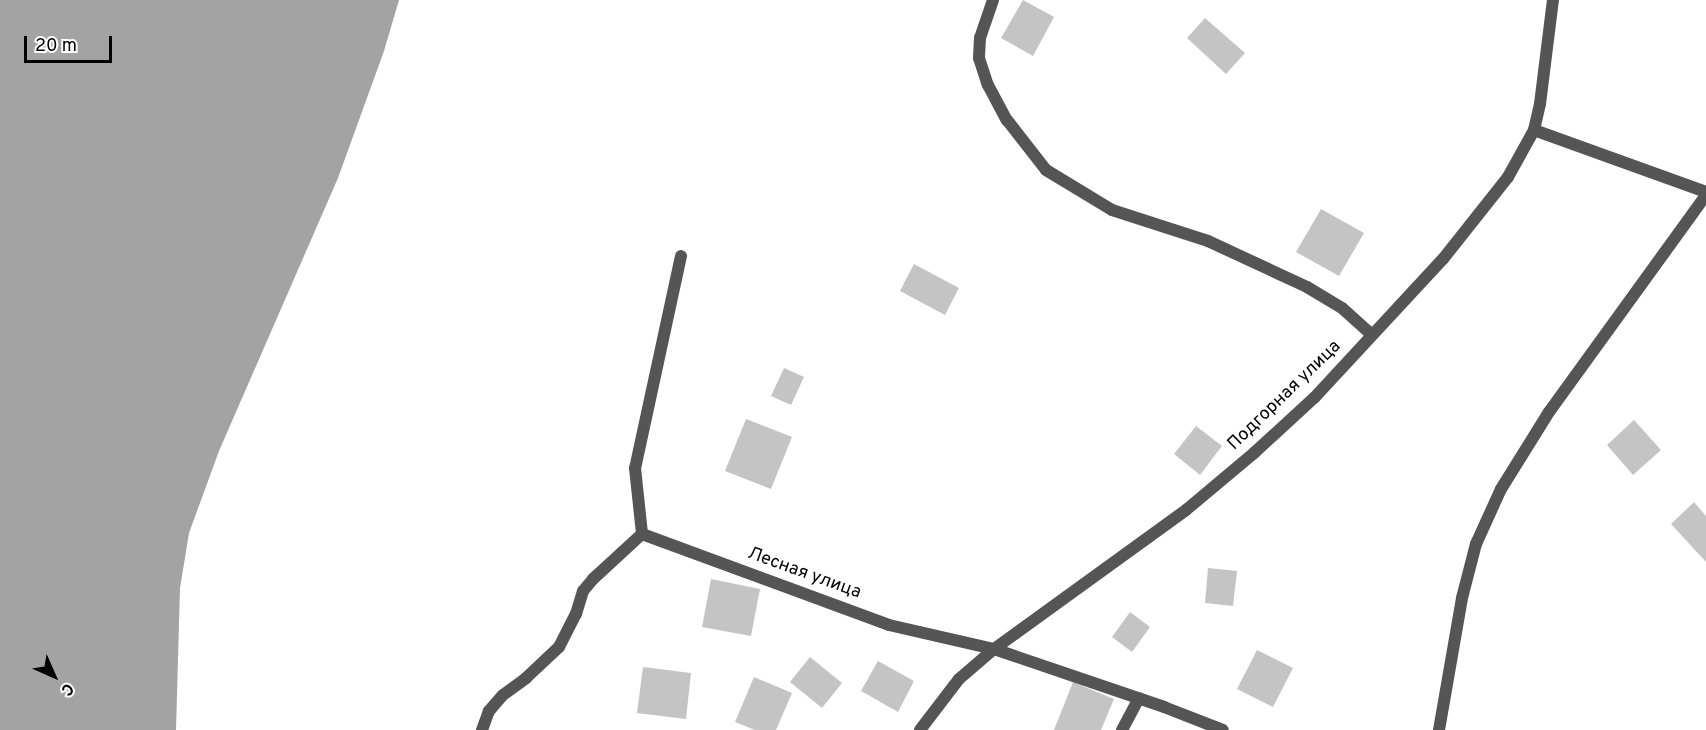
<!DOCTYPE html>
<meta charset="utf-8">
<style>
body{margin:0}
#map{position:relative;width:1706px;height:730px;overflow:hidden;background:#fff;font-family:Overpass,sans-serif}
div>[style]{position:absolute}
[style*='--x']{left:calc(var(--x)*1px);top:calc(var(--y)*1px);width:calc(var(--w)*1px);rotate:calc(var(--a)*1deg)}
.water>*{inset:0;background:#a3a3a3}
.building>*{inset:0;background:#c4c4c4}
.lane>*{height:12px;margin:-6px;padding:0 6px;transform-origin:6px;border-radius:6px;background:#555}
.street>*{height:12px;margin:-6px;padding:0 6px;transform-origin:6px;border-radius:6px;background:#555}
span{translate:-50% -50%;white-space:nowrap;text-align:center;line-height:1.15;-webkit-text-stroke:4.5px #fff;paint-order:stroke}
.street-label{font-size:18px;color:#000}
.north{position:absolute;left:24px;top:646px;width:60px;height:60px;-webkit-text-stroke:4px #fff;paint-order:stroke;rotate:135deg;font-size:16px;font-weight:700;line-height:24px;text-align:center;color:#000}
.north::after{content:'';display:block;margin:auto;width:21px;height:27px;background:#000;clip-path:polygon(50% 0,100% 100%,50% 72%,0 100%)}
.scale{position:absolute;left:24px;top:36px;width:88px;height:27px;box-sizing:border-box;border:3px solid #000;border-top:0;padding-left:8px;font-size:18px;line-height:21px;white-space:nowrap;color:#000;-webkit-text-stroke:4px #fff;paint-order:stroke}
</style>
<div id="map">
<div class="water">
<div style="clip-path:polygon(0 0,399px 0,384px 51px,338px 178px,219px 451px,189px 533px,180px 588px,176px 730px,0 730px)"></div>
</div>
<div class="building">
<div style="clip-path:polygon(1023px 0,1054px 17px,1033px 56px,1001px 38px)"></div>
<div style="clip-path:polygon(1205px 18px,1245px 53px,1226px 74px,1187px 38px)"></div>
<div style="clip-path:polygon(1321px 209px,1364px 233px,1339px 276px,1296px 252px)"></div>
<div style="clip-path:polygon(914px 264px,959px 288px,945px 315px,900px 291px)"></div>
<div style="clip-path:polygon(784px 368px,804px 377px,791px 405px,771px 396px)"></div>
<div style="clip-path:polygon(746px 419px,792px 437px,771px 489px,725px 471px)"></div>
<div style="clip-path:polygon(1634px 420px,1661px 450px,1633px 475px,1607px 445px)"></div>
<div style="clip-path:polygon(1196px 426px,1222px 446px,1200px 475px,1174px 454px)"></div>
<div style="clip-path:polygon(1694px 502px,1706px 516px,1706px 562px,1671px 524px)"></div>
<div style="clip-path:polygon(1208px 568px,1237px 571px,1233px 606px,1205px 603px)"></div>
<div style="clip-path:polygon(711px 579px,760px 589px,751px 636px,702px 627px)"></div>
<div style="clip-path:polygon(1130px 612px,1150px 627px,1132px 652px,1112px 637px)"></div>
<div style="clip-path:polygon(1257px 650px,1293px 668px,1273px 707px,1237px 689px)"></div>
<div style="clip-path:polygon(810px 657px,842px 683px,822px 708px,790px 682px)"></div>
<div style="clip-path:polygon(878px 661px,914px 681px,898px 712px,861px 691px)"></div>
<div style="clip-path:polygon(643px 667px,691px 673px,686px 719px,637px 713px)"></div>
<div style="clip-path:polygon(754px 677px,792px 693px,776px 730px,755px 730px,735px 722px)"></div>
<div style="clip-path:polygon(1073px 682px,1114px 699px,1101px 730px,1054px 730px)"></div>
</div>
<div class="lane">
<div style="--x:993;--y:0;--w:40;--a:108.9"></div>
<div style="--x:980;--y:38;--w:20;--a:93"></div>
<div style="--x:979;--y:58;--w:28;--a:72"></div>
<div style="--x:988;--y:85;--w:40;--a:62"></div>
<div style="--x:1007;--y:120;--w:63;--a:52"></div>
<div style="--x:1046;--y:170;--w:77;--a:31.2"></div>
<div style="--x:1112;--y:210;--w:101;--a:17.9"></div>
<div style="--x:1208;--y:241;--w:109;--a:24.9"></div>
<div style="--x:1307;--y:287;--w:41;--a:31"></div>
<div style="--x:1342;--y:308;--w:40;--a:42"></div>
<div style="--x:1534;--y:130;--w:183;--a:19.8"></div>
<div style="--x:482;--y:730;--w:20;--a:-70"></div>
<div style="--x:489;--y:711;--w:21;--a:-49"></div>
<div style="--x:503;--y:695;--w:29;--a:-36"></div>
<div style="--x:526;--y:678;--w:45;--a:-43.2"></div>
<div style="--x:559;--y:647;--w:37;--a:-63"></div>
<div style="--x:576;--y:614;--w:24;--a:-73"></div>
<div style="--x:583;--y:591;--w:16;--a:-50"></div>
<div style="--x:593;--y:579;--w:67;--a:-42.6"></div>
<div style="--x:1122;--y:730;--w:36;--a:-62"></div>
<div style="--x:1439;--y:730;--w:134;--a:-80.1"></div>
<div style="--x:1462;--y:598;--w:56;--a:-75.5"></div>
<div style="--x:1476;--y:544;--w:60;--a:-65.6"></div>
<div style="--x:1501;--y:489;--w:91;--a:-58.1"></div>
<div style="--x:1549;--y:412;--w:268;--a:-54.1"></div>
</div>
<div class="street">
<div style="--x:681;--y:256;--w:217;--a:102.2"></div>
<div style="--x:635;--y:468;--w:66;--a:83.9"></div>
<div style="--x:642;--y:534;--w:263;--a:20.2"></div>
<div style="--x:889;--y:625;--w:108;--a:12.9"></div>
<div style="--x:994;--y:649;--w:180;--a:18.8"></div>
<div style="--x:1164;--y:707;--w:63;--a:21.3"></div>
<div style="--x:920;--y:730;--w:64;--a:-52.6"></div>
<div style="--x:959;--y:679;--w:46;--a:-40.6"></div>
<div style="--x:994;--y:649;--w:237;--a:-35.9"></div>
<div style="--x:1186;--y:510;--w:89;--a:-40"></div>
<div style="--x:1254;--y:453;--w:83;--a:-42.6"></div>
<div style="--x:1315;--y:397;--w:188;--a:-47.2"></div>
<div style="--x:1443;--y:259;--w:105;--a:-51.6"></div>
<div style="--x:1508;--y:177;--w:54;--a:-61"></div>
<div style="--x:1534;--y:130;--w:27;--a:-77"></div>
<div style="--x:1540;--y:104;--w:105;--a:-82.9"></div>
</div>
<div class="street-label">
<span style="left:1285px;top:396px;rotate:-44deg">Подгорная улица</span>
<span style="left:804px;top:574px;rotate:20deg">Лесная улица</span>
</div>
<div class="north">С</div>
<div class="scale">20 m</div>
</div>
